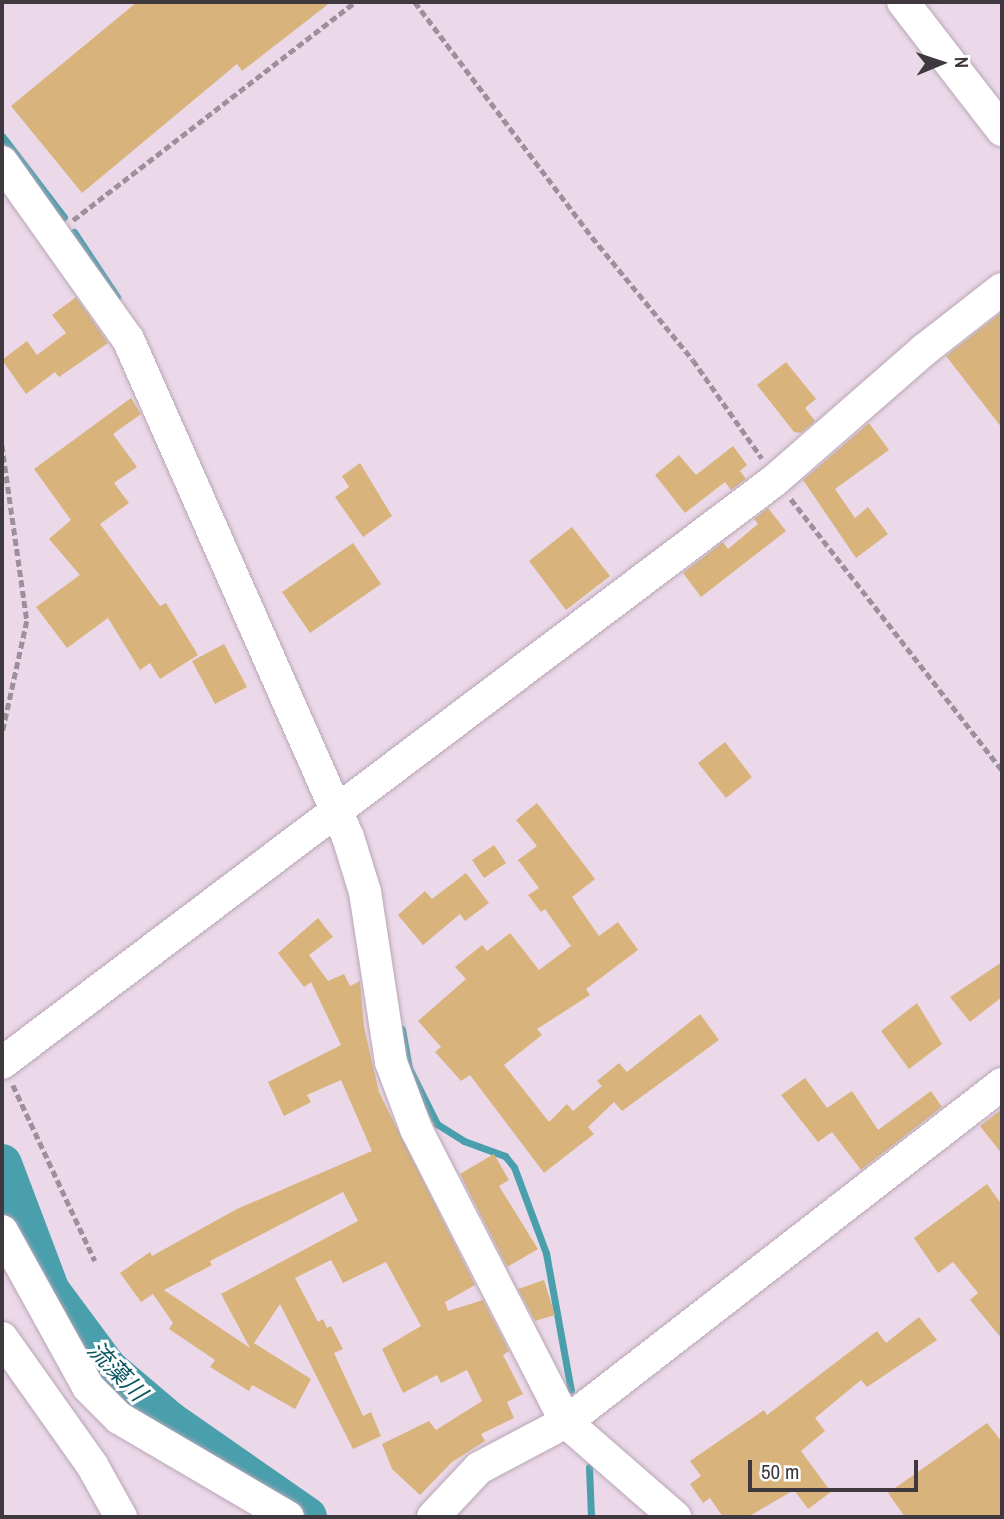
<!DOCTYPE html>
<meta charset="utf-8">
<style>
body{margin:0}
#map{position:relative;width:1004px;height:1519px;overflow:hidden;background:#ebd9e9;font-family:"Archivo Narrow","Noto Sans JP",sans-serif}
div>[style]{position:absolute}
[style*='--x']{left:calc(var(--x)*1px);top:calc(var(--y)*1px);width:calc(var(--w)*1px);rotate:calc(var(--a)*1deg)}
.stream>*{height:7px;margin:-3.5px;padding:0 3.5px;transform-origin:3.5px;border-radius:3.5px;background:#4a9fac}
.river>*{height:40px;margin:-20px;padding:0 20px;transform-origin:20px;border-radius:20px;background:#4a9fac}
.building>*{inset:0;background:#d8b47c}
.path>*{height:4.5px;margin-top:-2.25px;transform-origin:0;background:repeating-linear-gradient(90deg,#9d909b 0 7px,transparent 0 10.5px)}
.roads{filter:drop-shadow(0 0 2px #b8a6b6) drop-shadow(0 0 2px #b8a6b6)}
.minor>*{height:32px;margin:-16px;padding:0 16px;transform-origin:16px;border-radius:16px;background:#fff}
span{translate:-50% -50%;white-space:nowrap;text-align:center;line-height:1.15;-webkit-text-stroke:6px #fff;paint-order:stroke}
.water-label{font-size:24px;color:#0c5761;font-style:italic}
.frame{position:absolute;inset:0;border:4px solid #3f383e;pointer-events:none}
.north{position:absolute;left:906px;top:28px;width:70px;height:70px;-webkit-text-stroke:5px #fff;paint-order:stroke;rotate:88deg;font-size:19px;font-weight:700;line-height:28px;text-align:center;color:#3f383e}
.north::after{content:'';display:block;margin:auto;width:24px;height:32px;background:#3f383e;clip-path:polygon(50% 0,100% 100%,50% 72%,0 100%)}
.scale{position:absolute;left:748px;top:1460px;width:170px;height:32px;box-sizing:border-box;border:4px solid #3f383e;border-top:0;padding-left:9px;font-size:21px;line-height:24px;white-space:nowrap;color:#3f383e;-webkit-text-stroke:5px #fff;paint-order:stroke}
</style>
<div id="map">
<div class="stream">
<div style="--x:2;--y:136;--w:102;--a:52.6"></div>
<div style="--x:74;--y:232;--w:78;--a:56.5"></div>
<div style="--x:402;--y:1029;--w:40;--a:80"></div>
<div style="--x:409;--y:1068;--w:63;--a:63.4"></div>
<div style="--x:437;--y:1124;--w:32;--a:32"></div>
<div style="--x:464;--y:1141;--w:44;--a:20.1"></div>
<div style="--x:505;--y:1156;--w:14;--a:51"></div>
<div style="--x:514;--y:1167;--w:92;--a:69.6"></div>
<div style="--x:546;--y:1253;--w:139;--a:79.7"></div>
<div style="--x:589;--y:1467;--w:50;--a:87.7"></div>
</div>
<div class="river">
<div style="--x:2;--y:1164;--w:136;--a:69.3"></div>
<div style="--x:50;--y:1291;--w:97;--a:53.4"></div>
<div style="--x:108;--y:1369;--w:80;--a:40.4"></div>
<div style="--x:169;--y:1421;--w:168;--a:34.8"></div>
</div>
<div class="building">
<div style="clip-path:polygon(137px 2px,331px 2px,242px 71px,237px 64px,82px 193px,11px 106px)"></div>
<div style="clip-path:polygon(76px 297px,108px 343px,59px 377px,55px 372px,26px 394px,2px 360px,27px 341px,37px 355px,66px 333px,52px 315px)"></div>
<div style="clip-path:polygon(1002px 312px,1002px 428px,946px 356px)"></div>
<div style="clip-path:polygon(786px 362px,816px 399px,805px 408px,815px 421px,801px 433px,794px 432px,757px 385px)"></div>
<div style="clip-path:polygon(131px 398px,141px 414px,113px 434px,137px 467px,114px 483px,129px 503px,100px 524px,160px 606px,166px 603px,198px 655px,160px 679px,150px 663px,140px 670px,108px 618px,67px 648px,36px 607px,80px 575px,49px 539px,71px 520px,34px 469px)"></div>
<div style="clip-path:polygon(869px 423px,889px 450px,835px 489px,855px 518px,868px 507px,888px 534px,856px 558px,803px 480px)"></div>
<div style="clip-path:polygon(733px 446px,747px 465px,740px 471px,746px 479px,731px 490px,725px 482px,685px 513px,655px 475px,679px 455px,696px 475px)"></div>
<div style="clip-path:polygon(360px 463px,392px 516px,363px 537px,335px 497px,349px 487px,342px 476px)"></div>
<div style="clip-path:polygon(768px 508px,786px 531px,701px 597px,683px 573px,723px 542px,728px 549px,758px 524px,754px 519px)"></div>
<div style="clip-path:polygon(572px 527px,610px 576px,566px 610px,529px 561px)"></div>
<div style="clip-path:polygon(353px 543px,381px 584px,310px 633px,282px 592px)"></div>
<div style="clip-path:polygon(224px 644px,247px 687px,215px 704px,192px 661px)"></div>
<div style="clip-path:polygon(725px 742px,752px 777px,726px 798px,698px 763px)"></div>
<div style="clip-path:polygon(537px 803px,595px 879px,572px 897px,599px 936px,618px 922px,638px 950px,586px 989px,590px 995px,537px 1029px,542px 1035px,504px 1065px,549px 1122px,567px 1104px,573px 1111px,602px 1086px,597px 1081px,619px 1063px,627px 1072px,700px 1014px,719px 1040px,622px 1111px,614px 1102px,588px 1127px,594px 1134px,544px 1173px,470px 1075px,461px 1081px,435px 1052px,441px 1047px,418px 1021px,466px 979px,455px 967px,482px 945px,487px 951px,510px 933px,539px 970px,571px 946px,545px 909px,541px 912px,528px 895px,539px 888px,518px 860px,537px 846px,516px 820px)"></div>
<div style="clip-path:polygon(494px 845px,506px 863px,484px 878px,472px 860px)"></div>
<div style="clip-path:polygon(466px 873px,489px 903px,465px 921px,460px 914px,423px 945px,398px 915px,425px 891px,432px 899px)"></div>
<div style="clip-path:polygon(evenodd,318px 918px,333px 937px,309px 955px,328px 981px,344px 974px,350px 986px,360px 981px,364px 1027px,379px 1092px,475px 1285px,445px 1302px,448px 1311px,483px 1300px,509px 1351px,503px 1355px,523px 1394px,507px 1402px,514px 1418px,481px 1434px,485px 1441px,452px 1462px,420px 1495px,392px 1469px,382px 1444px,429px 1421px,436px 1430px,482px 1401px,467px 1370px,441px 1383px,437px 1375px,403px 1393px,382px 1349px,421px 1326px,386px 1262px,343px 1283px,331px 1260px,295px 1278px,318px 1322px,323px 1319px,327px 1328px,331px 1326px,343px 1349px,334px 1353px,363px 1416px,371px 1412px,381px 1436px,353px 1449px,280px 1304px,254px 1343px,311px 1379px,295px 1409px,252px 1385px,249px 1391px,210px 1367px,215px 1360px,169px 1329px,173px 1323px,153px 1294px,141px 1302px,120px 1273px,150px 1252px,152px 1256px,237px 1209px,372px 1151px,341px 1080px,307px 1095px,311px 1102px,284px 1116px,268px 1082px,341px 1045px,311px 982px,304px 987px,278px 953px,318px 918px,343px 1192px,358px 1221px,221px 1294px,250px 1348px,164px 1290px,212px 1265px,210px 1261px,343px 1192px)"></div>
<div style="clip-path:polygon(1002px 962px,1002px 997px,970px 1022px,950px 997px)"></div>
<div style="clip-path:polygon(917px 1003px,942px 1044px,909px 1069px,881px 1031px)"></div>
<div style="clip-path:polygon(805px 1078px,827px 1108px,852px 1091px,878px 1130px,931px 1091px,942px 1107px,861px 1170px,832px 1132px,818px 1142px,781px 1095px)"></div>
<div style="clip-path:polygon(1002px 1109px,1002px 1154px,980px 1126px)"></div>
<div style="clip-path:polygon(494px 1154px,509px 1180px,499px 1186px,538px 1249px,507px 1267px,460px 1174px)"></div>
<div style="clip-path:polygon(987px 1184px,1002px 1205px,1002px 1339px,970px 1300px,978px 1293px,953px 1262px,938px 1273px,914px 1238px)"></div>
<div style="clip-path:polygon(544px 1280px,555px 1315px,535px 1321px,518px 1289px)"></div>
<div style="clip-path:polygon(919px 1317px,937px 1340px,867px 1387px,861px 1380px,815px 1418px,825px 1431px,801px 1451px,831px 1492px,808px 1509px,794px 1490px,748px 1517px,723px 1517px,710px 1498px,703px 1503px,690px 1484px,701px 1476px,690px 1461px,764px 1410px,767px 1415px,877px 1331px,886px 1343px)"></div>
<div style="clip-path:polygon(987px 1423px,1002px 1442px,1002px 1517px,905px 1517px,888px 1493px)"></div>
</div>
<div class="path">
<div style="--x:415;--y:2;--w:294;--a:53"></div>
<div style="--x:592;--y:237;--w:159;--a:50.6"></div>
<div style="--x:693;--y:360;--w:120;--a:54.9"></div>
<div style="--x:73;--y:220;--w:356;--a:-37.7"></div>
<div style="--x:2;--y:445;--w:178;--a:81.9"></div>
<div style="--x:27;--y:621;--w:117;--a:102.4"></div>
<div style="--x:791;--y:499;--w:343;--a:52.1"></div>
<div style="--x:13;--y:1085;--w:194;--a:65"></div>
</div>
<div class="roads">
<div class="minor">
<div style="--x:903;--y:2;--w:162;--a:52.3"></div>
<div style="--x:2;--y:162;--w:217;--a:54.6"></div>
<div style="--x:128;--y:339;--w:544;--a:66.17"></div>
<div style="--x:348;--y:837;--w:58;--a:72.8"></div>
<div style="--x:365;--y:892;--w:172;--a:81.3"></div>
<div style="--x:391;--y:1062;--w:72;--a:69.5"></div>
<div style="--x:416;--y:1129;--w:329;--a:62.9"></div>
<div style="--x:566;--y:1422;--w:145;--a:41.1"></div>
<div style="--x:2;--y:1063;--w:968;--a:-37.02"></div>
<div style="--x:775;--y:480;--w:198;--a:-41.1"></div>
<div style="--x:924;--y:350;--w:99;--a:-38"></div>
<div style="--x:2;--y:1231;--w:178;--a:61.1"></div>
<div style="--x:88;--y:1387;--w:44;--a:45"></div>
<div style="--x:119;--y:1418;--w:196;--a:30.4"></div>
<div style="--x:2;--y:1338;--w:156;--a:54.7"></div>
<div style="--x:92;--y:1465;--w:60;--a:60.9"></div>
<div style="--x:433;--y:1517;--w:67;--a:-46.8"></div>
<div style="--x:479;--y:1468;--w:98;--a:-27.9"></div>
<div style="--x:566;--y:1422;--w:552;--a:-37.78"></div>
</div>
</div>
<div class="water-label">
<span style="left:117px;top:1371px;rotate:46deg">流藻川</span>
</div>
<div class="frame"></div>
<div class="north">N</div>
<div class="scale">50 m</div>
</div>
